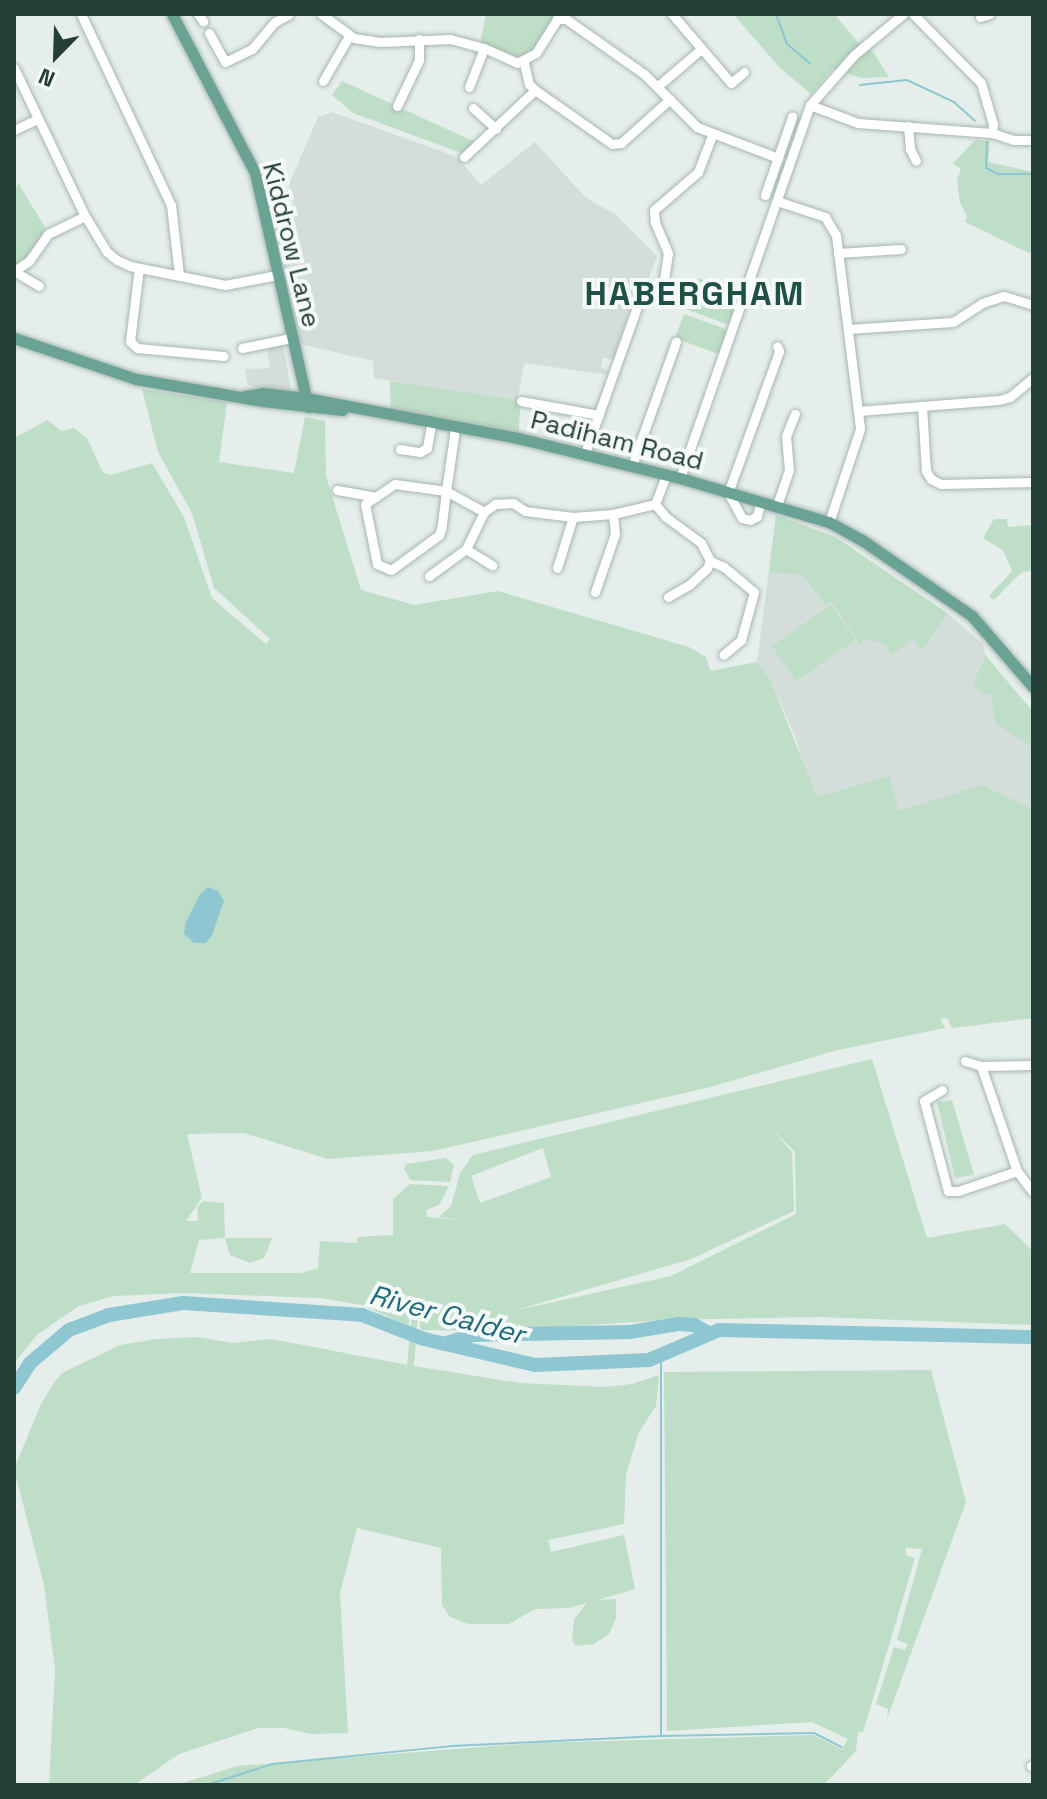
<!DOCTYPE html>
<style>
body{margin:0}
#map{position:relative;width:1047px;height:1799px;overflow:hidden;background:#e5eeea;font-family:"Space Grotesk",sans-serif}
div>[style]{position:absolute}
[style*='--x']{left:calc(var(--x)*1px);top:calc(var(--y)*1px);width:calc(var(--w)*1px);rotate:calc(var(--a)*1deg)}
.built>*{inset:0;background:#d3ddd9}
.green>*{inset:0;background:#bedec7}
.water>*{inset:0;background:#8ec6d1}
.stream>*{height:2px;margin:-1px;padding:0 1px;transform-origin:1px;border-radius:1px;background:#8ec6d1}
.river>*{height:14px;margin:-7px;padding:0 7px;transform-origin:7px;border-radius:7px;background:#8ec6d1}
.roads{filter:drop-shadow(0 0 2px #a7b6b1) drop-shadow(0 0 2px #a7b6b1)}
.minor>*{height:9px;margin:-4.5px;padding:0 4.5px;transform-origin:4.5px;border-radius:4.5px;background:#fff}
.major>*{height:11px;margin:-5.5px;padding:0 5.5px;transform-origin:5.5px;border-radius:5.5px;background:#6aa294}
span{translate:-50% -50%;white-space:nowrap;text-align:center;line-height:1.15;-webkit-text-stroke:8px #f5faf8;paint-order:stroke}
.street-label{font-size:26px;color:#243f38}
.water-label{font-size:28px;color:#1f6a7b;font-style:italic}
.district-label{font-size:34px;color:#205146;font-weight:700;letter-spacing:2px}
.frame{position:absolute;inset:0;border:16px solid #243f38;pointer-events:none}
.north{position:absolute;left:16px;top:16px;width:80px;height:80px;-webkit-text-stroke:6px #f5faf8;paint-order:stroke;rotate:203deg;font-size:22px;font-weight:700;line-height:32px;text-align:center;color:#243f38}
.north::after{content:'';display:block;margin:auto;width:28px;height:36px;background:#243f38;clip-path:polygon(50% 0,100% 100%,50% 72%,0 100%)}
</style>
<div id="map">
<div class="built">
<div style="clip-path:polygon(332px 112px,457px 157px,481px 185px,535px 142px,585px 197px,616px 215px,657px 256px,644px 291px,636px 290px,613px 360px,603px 358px,601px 367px,609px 372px,608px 375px,524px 363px,517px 402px,374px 378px,373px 361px,300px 344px,272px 213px,294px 210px,289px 184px,318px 117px)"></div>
<div style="clip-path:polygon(283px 344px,291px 390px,267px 391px,248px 385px,245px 369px,270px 368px,267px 347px)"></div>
<div style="clip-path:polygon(776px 515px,835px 537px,947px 613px,983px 644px,986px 656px,1033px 712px,1033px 1018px,952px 1028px,947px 1018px,881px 1024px,796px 739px,770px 679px,757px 662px)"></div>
</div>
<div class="green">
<div style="clip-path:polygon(486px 14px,559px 14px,536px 53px,524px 63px,480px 44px)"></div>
<div style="clip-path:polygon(733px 14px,834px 14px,857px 41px,873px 52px,889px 77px,861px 78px,833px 69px,811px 94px,780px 68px)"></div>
<div style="clip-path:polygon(342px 81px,475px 142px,464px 154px,353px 113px,332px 95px)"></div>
<div style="clip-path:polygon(975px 140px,990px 141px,988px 162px,1033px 172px,1033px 255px,965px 222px,967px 216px,960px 203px,957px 180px,961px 169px,953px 163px)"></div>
<div style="clip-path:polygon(18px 183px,46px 229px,28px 259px,14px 267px,14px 195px)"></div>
<div style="clip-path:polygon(698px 278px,739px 298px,729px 325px,683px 308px,682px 303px)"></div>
<div style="clip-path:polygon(684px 314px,728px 330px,718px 354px,675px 338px)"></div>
<div style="clip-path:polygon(390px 381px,521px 401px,518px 438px,391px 413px)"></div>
<div style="clip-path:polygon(evenodd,142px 389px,227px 402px,219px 462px,294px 473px,305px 417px,325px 421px,326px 476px,361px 590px,414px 605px,498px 591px,689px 647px,706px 657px,710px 671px,757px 662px,770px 679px,817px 797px,889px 776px,899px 811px,982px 785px,1033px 809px,1033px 1018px,952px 1028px,948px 1018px,940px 1018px,945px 1028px,838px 1050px,710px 1087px,433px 1151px,328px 1159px,244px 1133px,187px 1134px,202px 1198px,186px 1221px,198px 1221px,197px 1208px,203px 1201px,224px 1203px,225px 1238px,272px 1238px,264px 1258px,250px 1263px,230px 1255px,225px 1238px,199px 1240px,190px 1273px,301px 1273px,318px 1268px,320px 1241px,357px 1243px,357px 1237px,393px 1235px,393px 1199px,410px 1184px,449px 1186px,439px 1205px,426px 1210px,427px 1217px,459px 1220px,439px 1217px,451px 1206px,460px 1173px,473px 1155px,872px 1059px,927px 1238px,1005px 1224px,1033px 1251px,1033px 1325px,820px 1317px,664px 1320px,500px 1331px,421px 1330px,418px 1313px,414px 1366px,520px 1383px,607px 1387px,632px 1384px,659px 1375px,656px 1406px,639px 1432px,626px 1475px,624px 1524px,548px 1540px,551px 1552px,624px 1535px,635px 1589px,598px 1600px,616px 1599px,616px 1618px,609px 1634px,594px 1644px,576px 1646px,572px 1641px,574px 1619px,587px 1603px,569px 1608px,535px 1609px,509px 1624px,468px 1624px,450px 1617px,442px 1605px,441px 1548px,357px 1528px,340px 1593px,348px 1733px,311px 1734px,284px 1728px,258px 1728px,179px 1754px,134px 1785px,49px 1785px,55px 1670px,44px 1585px,14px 1469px,41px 1404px,56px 1380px,62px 1373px,120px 1345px,156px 1339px,197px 1337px,232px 1343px,272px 1339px,407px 1365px,412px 1314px,409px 1310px,409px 1326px,362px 1305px,320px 1298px,184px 1293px,113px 1296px,79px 1306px,64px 1316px,37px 1335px,14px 1363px,14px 438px,48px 420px,61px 431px,74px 428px,87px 438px,103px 473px,111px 475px,152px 463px,184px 517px,212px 598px,266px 644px,270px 639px,214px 588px,192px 513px,158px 452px,142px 389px,770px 1127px,795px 1152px,796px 1214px,671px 1276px,513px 1311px,691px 1259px,794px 1211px,792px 1152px,770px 1127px,142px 389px,543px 1148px,551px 1177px,480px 1203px,471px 1176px,543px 1148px)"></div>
<div style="clip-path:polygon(776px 515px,835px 537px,947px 613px,922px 650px,913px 639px,891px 655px,885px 644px,863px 638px,860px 644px,832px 602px,825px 604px,802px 575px,769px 572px)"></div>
<div style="clip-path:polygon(994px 519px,1007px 519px,1008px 527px,1033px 525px,1033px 570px,1021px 573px,994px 600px,989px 596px,1012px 571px,1003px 550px,983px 538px)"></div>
<div style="clip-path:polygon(831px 605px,855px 640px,796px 681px,772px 646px)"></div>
<div style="clip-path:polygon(986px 656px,1033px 712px,1033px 747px,995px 723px,991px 694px,982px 693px,973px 684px)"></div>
<div style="clip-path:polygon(952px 1100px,974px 1175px,955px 1178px,937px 1102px)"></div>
<div style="clip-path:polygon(446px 1158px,454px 1165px,450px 1182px,410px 1180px,404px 1168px,406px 1164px)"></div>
<div style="clip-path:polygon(931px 1370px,966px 1502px,887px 1719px,888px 1709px,876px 1704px,894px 1647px,905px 1650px,908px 1644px,897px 1640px,922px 1549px,905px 1548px,907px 1556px,915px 1558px,863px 1732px,858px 1732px,856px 1751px,824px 1785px,176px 1785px,237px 1766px,534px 1743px,813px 1735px,842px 1749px,848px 1739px,812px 1722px,667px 1731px,664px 1372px)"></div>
</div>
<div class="water">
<div style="clip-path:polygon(208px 887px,218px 891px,224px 901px,212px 935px,206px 943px,194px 943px,184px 934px,185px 924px,200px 894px)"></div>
</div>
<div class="stream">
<div style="--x:776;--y:14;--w:32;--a:70"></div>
<div style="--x:787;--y:44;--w:30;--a:40"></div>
<div style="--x:860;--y:85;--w:47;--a:-6.1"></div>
<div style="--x:907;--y:80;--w:52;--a:25.1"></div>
<div style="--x:954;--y:102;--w:28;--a:42"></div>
<div style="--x:987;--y:142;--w:26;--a:92"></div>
<div style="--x:986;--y:168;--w:13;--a:27"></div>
<div style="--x:998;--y:174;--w:35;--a:0"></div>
<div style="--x:662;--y:1736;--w:152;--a:-1.1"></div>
<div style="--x:814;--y:1733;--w:31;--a:27"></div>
<div style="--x:207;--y:1785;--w:68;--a:-17.9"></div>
<div style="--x:272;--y:1764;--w:180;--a:-5.7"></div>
<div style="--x:451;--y:1746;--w:210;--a:-2.7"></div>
<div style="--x:661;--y:1736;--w:381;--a:-90"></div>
</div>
<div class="river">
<div style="--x:444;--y:1344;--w:29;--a:-18"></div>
<div style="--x:472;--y:1335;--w:158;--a:-1.1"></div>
<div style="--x:630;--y:1332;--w:50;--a:-9.3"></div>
<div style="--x:679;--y:1324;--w:15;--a:4"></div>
<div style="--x:694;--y:1325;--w:18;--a:29"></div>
<div style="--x:14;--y:1388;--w:30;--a:-57"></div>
<div style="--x:30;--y:1363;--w:51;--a:-40.2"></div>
<div style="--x:69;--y:1330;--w:43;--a:-20.6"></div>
<div style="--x:109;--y:1315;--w:75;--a:-9.2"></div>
<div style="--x:183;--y:1303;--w:179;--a:3.8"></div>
<div style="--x:362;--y:1315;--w:66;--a:21.2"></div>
<div style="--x:424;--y:1339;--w:114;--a:13.2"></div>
<div style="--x:535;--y:1365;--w:114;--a:-2.5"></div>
<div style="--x:649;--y:1360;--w:76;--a:-23.2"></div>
<div style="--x:719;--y:1330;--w:314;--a:1.3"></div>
</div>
<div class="roads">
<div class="minor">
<div style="--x:81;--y:14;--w:211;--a:64.8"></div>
<div style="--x:171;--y:205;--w:70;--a:83.5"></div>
<div style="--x:198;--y:14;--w:9;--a:54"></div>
<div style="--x:321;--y:14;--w:41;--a:36"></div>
<div style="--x:354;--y:38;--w:26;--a:9"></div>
<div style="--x:380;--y:42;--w:70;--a:-2.5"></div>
<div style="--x:450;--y:39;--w:35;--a:15"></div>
<div style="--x:484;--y:48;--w:36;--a:24"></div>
<div style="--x:517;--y:63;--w:21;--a:-28"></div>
<div style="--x:536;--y:53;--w:40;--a:-58"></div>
<div style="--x:557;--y:19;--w:9;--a:0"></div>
<div style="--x:566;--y:19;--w:95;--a:35.2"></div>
<div style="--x:644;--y:74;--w:75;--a:45"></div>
<div style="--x:697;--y:127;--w:87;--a:20.9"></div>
<div style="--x:672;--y:14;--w:91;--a:49.5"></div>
<div style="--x:731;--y:83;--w:17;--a:-40"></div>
<div style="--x:913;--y:14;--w:97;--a:45.4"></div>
<div style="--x:981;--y:83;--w:43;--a:73.7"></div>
<div style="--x:993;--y:124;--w:9;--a:96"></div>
<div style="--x:980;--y:17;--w:10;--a:-17"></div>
<div style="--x:209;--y:33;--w:33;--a:61"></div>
<div style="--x:225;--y:62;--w:30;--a:-26"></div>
<div style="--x:252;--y:49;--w:35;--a:-50"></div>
<div style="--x:275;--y:22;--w:16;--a:-30"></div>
<div style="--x:524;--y:63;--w:22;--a:77"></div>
<div style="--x:529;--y:84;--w:8;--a:45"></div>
<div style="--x:535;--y:90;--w:94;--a:35"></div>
<div style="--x:612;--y:144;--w:9;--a:-6"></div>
<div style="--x:621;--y:143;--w:66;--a:-41.9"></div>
<div style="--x:14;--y:68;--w:164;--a:64.4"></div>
<div style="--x:85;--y:216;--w:42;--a:58.6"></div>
<div style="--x:107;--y:252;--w:13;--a:39"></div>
<div style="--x:117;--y:260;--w:14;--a:25"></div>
<div style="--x:130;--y:266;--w:97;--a:11.3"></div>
<div style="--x:225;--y:285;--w:53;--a:-10.9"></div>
<div style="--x:323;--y:81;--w:52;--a:-60"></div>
<div style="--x:658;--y:86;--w:55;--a:-40.6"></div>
<div style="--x:469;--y:87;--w:42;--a:-69"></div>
<div style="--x:810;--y:105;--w:51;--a:20.6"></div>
<div style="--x:858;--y:123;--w:134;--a:4.3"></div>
<div style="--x:992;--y:133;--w:22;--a:18"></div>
<div style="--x:1013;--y:140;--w:20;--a:0"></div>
<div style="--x:397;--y:106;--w:51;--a:-64.4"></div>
<div style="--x:419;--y:60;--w:21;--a:-90"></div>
<div style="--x:473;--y:108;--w:31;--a:42"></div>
<div style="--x:908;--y:126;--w:23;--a:85"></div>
<div style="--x:910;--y:149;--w:13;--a:63"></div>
<div style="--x:14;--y:130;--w:26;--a:-25"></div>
<div style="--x:464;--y:157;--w:98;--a:-43.3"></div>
<div style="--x:765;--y:195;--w:83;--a:-70.9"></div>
<div style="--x:777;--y:201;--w:51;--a:18.4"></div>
<div style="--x:825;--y:217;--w:21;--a:59"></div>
<div style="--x:836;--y:235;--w:195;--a:82.9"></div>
<div style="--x:860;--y:429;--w:98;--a:108.4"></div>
<div style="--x:838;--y:253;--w:63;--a:-3.6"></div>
<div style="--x:139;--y:268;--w:74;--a:97"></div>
<div style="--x:130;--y:341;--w:10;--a:45"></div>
<div style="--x:137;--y:348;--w:87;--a:5.3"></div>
<div style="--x:14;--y:271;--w:18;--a:-34"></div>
<div style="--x:29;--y:261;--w:33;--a:-55"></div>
<div style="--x:48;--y:234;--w:41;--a:-25.9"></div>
<div style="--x:14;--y:271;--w:29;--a:31"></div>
<div style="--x:662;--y:293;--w:40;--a:-81.5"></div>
<div style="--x:668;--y:253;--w:34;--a:-113"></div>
<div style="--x:655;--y:222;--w:12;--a:-95"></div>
<div style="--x:654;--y:210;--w:58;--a:-40.8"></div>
<div style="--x:698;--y:172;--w:40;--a:-69"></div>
<div style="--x:848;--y:329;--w:105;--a:-3.8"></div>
<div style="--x:953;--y:322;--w:35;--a:-33"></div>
<div style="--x:982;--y:303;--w:23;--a:-18"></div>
<div style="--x:1004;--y:296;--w:30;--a:17"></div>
<div style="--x:242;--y:348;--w:50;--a:-11.5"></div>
<div style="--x:521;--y:401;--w:79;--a:10.2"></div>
<div style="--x:922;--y:406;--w:65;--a:86.5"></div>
<div style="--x:926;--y:471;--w:9;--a:58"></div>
<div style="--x:931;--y:479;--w:11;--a:27"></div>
<div style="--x:941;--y:484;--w:92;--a:-1.2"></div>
<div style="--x:858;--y:411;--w:141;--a:-4.5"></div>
<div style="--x:999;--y:400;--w:11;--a:-15"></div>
<div style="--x:1010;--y:397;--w:30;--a:-40"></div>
<div style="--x:455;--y:426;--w:10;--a:96"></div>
<div style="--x:454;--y:436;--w:56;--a:98.3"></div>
<div style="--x:446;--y:491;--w:38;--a:97"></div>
<div style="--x:441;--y:529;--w:6;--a:108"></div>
<div style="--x:439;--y:535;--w:59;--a:143.9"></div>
<div style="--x:391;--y:570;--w:15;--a:-157"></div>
<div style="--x:377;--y:564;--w:61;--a:-101.3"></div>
<div style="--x:365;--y:504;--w:36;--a:-34"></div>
<div style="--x:395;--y:484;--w:51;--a:7.8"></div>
<div style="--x:446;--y:491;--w:43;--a:28.9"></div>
<div style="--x:400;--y:449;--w:20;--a:9"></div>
<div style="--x:420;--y:452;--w:8;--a:-30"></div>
<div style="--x:427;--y:448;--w:27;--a:-80"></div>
<div style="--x:585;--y:453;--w:167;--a:-70.4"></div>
<div style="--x:632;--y:466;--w:132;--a:-70.5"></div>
<div style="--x:680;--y:478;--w:395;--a:-70.8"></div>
<div style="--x:810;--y:105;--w:67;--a:-48.7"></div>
<div style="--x:854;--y:55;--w:64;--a:-39.9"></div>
<div style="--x:337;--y:490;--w:40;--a:10"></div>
<div style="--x:761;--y:501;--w:16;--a:105"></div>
<div style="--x:757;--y:516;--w:8;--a:150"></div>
<div style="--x:750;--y:520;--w:8;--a:-166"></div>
<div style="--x:742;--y:518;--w:29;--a:-119"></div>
<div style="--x:728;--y:493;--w:151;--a:-70.2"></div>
<div style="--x:779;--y:351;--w:5;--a:-112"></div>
<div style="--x:655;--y:504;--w:17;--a:50"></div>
<div style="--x:666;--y:517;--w:44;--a:36.6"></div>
<div style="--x:701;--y:543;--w:20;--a:63"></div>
<div style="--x:777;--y:505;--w:37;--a:-71"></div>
<div style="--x:789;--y:470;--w:34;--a:-95"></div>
<div style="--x:786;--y:436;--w:24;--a:-68"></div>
<div style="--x:466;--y:549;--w:31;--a:32"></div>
<div style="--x:710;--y:561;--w:15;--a:23"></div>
<div style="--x:724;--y:567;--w:39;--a:40"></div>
<div style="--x:754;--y:592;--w:50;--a:105.2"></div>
<div style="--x:741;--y:640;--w:23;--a:140"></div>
<div style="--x:557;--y:568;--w:53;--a:-72.6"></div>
<div style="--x:429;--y:576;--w:46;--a:-36.1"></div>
<div style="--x:466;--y:549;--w:41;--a:-64.1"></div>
<div style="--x:484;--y:512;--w:14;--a:-36"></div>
<div style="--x:495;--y:504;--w:18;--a:-3"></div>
<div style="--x:513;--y:503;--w:14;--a:34"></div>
<div style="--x:525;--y:511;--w:48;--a:7.1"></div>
<div style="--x:573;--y:517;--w:40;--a:-4.3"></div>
<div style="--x:613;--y:514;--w:43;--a:-13.4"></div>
<div style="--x:655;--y:504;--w:31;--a:-69"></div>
<div style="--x:595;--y:592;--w:61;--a:-71"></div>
<div style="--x:615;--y:534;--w:20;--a:-96"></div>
<div style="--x:668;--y:597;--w:24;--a:-30"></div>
<div style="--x:689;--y:585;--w:25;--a:-43"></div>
<div style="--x:707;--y:568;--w:8;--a:-67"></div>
<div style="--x:965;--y:1061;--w:17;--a:17"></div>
<div style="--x:981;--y:1066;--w:52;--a:-1.1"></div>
<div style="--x:981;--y:1066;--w:111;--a:71.1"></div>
<div style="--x:1017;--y:1171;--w:26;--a:53"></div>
<div style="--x:942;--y:1090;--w:21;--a:149"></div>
<div style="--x:924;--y:1101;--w:93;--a:75.1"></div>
<div style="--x:948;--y:1191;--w:10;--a:0"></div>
<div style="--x:958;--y:1191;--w:62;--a:-18.7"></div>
<div style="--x:1031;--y:1766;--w:2;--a:0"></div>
</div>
<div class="major">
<div style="--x:172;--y:14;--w:179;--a:62.4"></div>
<div style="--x:255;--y:173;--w:240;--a:77.2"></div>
<div style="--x:14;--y:338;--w:129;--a:18.6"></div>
<div style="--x:136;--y:379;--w:129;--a:9.8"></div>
<div style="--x:263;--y:401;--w:80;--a:6.5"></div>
<div style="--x:245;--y:396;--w:18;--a:-9"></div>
<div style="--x:263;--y:393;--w:43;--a:6.6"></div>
<div style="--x:306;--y:398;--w:216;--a:10.7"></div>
<div style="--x:518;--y:438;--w:167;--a:13.9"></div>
<div style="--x:680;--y:478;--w:155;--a:16.5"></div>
<div style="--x:829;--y:522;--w:38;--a:29"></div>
<div style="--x:862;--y:540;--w:134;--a:34.6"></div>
<div style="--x:972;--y:616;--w:94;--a:49.3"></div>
</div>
</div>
<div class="street-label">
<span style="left:291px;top:245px;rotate:76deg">Kiddrow Lane</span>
<span style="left:617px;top:441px;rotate:14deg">Padiham Road</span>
</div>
<div class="water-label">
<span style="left:447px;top:1314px;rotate:15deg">River Calder</span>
</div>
<div class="district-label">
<span style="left:695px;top:294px">HABERGHAM</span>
</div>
<div class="frame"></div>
<div class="north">N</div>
</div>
